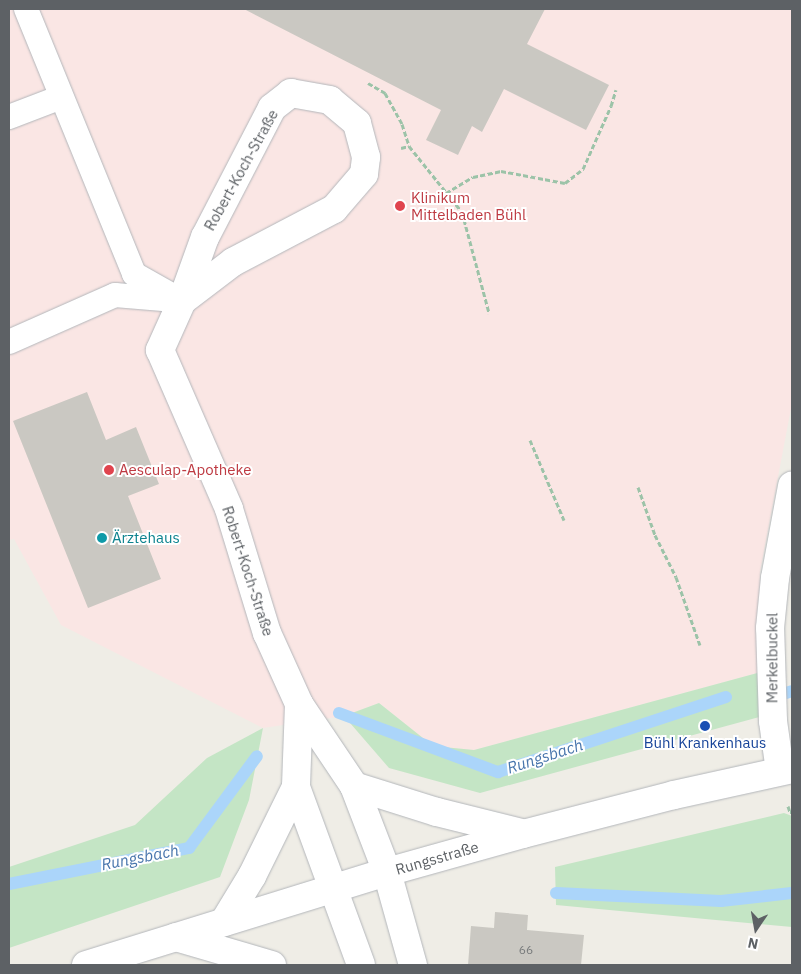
<!DOCTYPE html>
<meta charset="utf-8">
<style>
body{margin:0}
#map{position:relative;width:801px;height:974px;overflow:hidden;background:#efede6;font-family:"IBM Plex Sans",sans-serif}
div>[style]{position:absolute}
[style*='--x']{left:calc(var(--x)*1px);top:calc(var(--y)*1px);width:calc(var(--w)*1px);rotate:calc(var(--a)*1deg)}
.medical>*{inset:0;background:#fae6e4}
.green>*{inset:0;background:#c4e5c5}
.stream>*{height:12px;margin:-6px;padding:0 6px;transform-origin:6px;border-radius:6px;background:#abd5fa}
.building>*{inset:0;background:#cac8c2}
.path>*{height:3px;margin-top:-1.5px;transform-origin:0;background:repeating-linear-gradient(90deg,#9cc3a8 0 5px,transparent 0 7.5px)}
.roads{filter:drop-shadow(0 0 1px #b3b6ba) drop-shadow(0 0 1px #b3b6ba)}
.lane>*{height:24px;margin:-12px;padding:0 12px;transform-origin:12px;border-radius:12px;background:#fff}
.street>*{height:28px;margin:-14px;padding:0 14px;transform-origin:14px;border-radius:14px;background:#fff}
.secondary>*{height:28px;margin:-14px;padding:0 14px;transform-origin:14px;border-radius:14px;background:#fff}
.dots>*{width:14px;height:14px;translate:-50% -50%;box-sizing:border-box;border:2px solid #fff;border-radius:50%}
span{translate:-50% -50%;white-space:nowrap;text-align:center;line-height:1.15;-webkit-text-stroke:4px #fff;paint-order:stroke}
.number-label{font-size:12px;color:#787b7c}
.number-label span{-webkit-text-stroke-width:0}
.street-label{font-size:15px;color:#5d6165}
.health-label{font-size:15px;color:#be3a42}
.left{translate:0 -50%;text-align:left}
.culture-label{font-size:15px;color:#0d838f}
.transit-label{font-size:15px;color:#164399}
.water-label{font-size:16px;color:#4875ac;font-style:italic}
.frame{position:absolute;inset:0;border:10px solid #5d6165;pointer-events:none}
.north{position:absolute;left:731px;top:904px;width:50px;height:50px;-webkit-text-stroke:4px #fff;paint-order:stroke;rotate:192deg;font-size:14px;font-weight:700;line-height:20px;text-align:center;color:#5d6165}
.north::after{content:'';display:block;margin:auto;width:18px;height:22px;background:#5d6165;clip-path:polygon(50% 0,100% 100%,50% 72%,0 100%)}
</style>
<div id="map">
<div class="medical">
<div style="clip-path:polygon(9px 9px,792px 9px,792px 403px,760px 572px,761px 672px,474px 750px,433px 746px,379px 703px,344px 716px,263px 728px,61px 625px,14px 539px,9px 540px)"></div>
</div>
<div class="green">
<div style="clip-path:polygon(761px 672px,763px 716px,480px 793px,389px 768px,344px 716px,379px 703px,433px 746px,474px 750px)"></div>
<div style="clip-path:polygon(263px 728px,249px 800px,220px 877px,9px 948px,9px 867px,135px 825px,207px 758px)"></div>
<div style="clip-path:polygon(784px 813px,792px 816px,792px 927px,556px 905px,555px 867px)"></div>
</div>
<div class="stream">
<div style="--x:786;--y:693;--w:6;--a:-18"></div>
<div style="--x:339;--y:713;--w:170;--a:20.4"></div>
<div style="--x:498;--y:772;--w:240;--a:-18.2"></div>
<div style="--x:9;--y:884;--w:184;--a:-11.3"></div>
<div style="--x:189;--y:848;--w:114;--a:-53.5"></div>
<div style="--x:556;--y:893;--w:165;--a:2.8"></div>
<div style="--x:721;--y:901;--w:71;--a:-6.4"></div>
</div>
<div class="building">
<div style="clip-path:polygon(244px 9px,545px 9px,527px 44px,609px 85px,586px 130px,504px 89px,482px 132px,472px 126px,458px 155px,426px 140px,441px 110px)"></div>
<div style="clip-path:polygon(87px 392px,106px 440px,136px 427px,159px 484px,128px 496px,161px 579px,88px 608px,13px 421px)"></div>
<div style="clip-path:polygon(495px 912px,528px 915px,527px 930px,584px 935px,581px 965px,468px 965px,471px 926px,494px 928px)"></div>
</div>
<div class="path">
<div style="--x:368;--y:83;--w:20;--a:30"></div>
<div style="--x:385;--y:93;--w:35;--a:61"></div>
<div style="--x:402;--y:124;--w:23;--a:72"></div>
<div style="--x:401;--y:148;--w:8;--a:-14"></div>
<div style="--x:409;--y:146;--w:85;--a:51.2"></div>
<div style="--x:462;--y:212;--w:105;--a:75"></div>
<div style="--x:446;--y:193;--w:31;--a:-31"></div>
<div style="--x:473;--y:177;--w:29;--a:-12"></div>
<div style="--x:501;--y:171;--w:65;--a:10.6"></div>
<div style="--x:565;--y:183;--w:23;--a:-38"></div>
<div style="--x:583;--y:169;--w:69;--a:-66"></div>
<div style="--x:611;--y:106;--w:17;--a:-73"></div>
<div style="--x:530;--y:440;--w:87;--a:67"></div>
<div style="--x:638;--y:487;--w:51;--a:70.5"></div>
<div style="--x:655;--y:535;--w:47;--a:63.4"></div>
<div style="--x:676;--y:577;--w:72;--a:70.6"></div>
<div style="--x:788;--y:806;--w:6;--a:72"></div>
<div style="--x:790;--y:812;--w:2;--a:0"></div>
</div>
<div class="roads">
<div class="lane">
<div style="--x:26;--y:9;--w:286;--a:67.8"></div>
<div style="--x:134;--y:274;--w:55;--a:29.4"></div>
<div style="--x:9;--y:117;--w:56;--a:-21"></div>
<div style="--x:9;--y:342;--w:116;--a:-23.9"></div>
<div style="--x:115;--y:295;--w:60;--a:4.8"></div>
</div>
<div class="street">
<div style="--x:182;--y:301;--w:64;--a:-37.4"></div>
<div style="--x:233;--y:262;--w:114;--a:-27.7"></div>
<div style="--x:334;--y:209;--w:46;--a:-49.4"></div>
<div style="--x:364;--y:174;--w:17;--a:-83"></div>
<div style="--x:366;--y:157;--w:35;--a:-105"></div>
<div style="--x:357;--y:123;--w:35;--a:-140"></div>
<div style="--x:330;--y:100;--w:40;--a:-170"></div>
<div style="--x:291;--y:93;--w:24;--a:142"></div>
<div style="--x:272;--y:108;--w:145;--a:117.4"></div>
<div style="--x:205;--y:237;--w:68;--a:109.8"></div>
<div style="--x:182;--y:301;--w:54;--a:114.2"></div>
<div style="--x:160;--y:350;--w:173;--a:66.5"></div>
<div style="--x:229;--y:509;--w:130;--a:73"></div>
<div style="--x:267;--y:633;--w:78;--a:65.7"></div>
<div style="--x:299;--y:704;--w:99;--a:56.1"></div>
<div style="--x:354;--y:786;--w:92;--a:69"></div>
<div style="--x:387;--y:872;--w:97;--a:74.4"></div>
<div style="--x:299;--y:704;--w:83;--a:92.1"></div>
<div style="--x:296;--y:787;--w:189;--a:69.9"></div>
<div style="--x:780;--y:771;--w:50;--a:-98"></div>
<div style="--x:773;--y:721;--w:93;--a:-91.8"></div>
<div style="--x:770;--y:628;--w:50;--a:-84.3"></div>
<div style="--x:775;--y:578;--w:94;--a:-79.5"></div>
</div>
<div class="secondary">
<div style="--x:354;--y:786;--w:87;--a:17.4"></div>
<div style="--x:437;--y:812;--w:87;--a:14"></div>
<div style="--x:224;--y:922;--w:54;--a:-58.7"></div>
<div style="--x:252;--y:876;--w:99;--a:-63.7"></div>
<div style="--x:176;--y:937;--w:100;--a:16.3"></div>
<div style="--x:86;--y:965;--w:315;--a:-17.2"></div>
<div style="--x:387;--y:872;--w:141;--a:-15.6"></div>
<div style="--x:523;--y:834;--w:156;--a:-14.5"></div>
<div style="--x:674;--y:795;--w:121;--a:-12.4"></div>
</div>
</div>
<div class="dots">
<div style="left:400px;top:206px;background:#e0444e"></div>
<div style="left:109px;top:470px;background:#e0444e"></div>
<div style="left:102px;top:538px;background:#0f9aa8"></div>
<div style="left:705px;top:726px;background:#1a4fb4"></div>
</div>
<div class="number-label">
<span style="left:526px;top:950px">66</span>
</div>
<div class="street-label">
<span style="left:241px;top:170px;rotate:-61deg">Robert-Koch-Straße</span>
<span style="left:248px;top:571px;rotate:72deg">Robert-Koch-Straße</span>
<span style="left:772px;top:658px;rotate:-90deg">Merkelbuckel</span>
<span style="left:437px;top:858px;rotate:-16deg">Rungsstraße</span>
</div>
<div class="health-label">
<span class="left" style="left:411px;top:206px">Klinikum<br>Mittelbaden Bühl</span>
<span class="left" style="left:119px;top:470px">Aesculap-Apotheke</span>
</div>
<div class="culture-label">
<span class="left" style="left:112px;top:538px">Ärztehaus</span>
</div>
<div class="transit-label">
<span style="left:705px;top:743px">Bühl Krankenhaus</span>
</div>
<div class="water-label">
<span style="left:545px;top:756px;rotate:-18deg">Rungsbach</span>
<span style="left:140px;top:857px;rotate:-11deg">Rungsbach</span>
</div>
<div class="frame"></div>
<div class="north">N</div>
</div>
